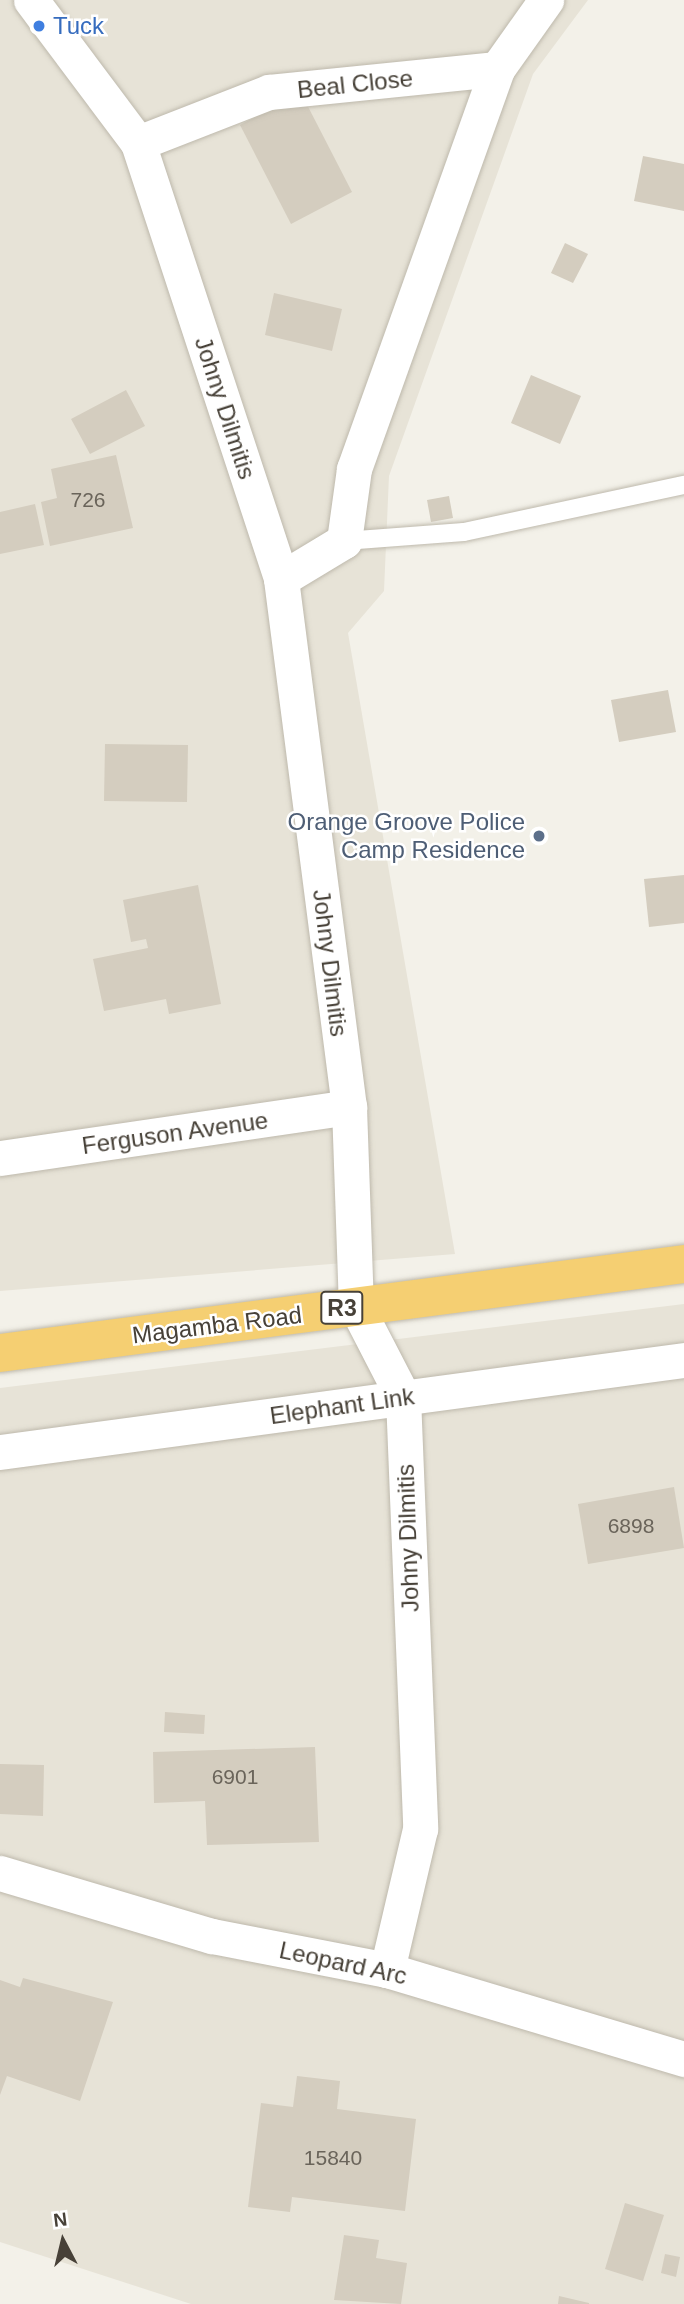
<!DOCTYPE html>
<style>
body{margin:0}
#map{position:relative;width:684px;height:2304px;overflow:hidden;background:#f3f1e9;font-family:Helvetica,sans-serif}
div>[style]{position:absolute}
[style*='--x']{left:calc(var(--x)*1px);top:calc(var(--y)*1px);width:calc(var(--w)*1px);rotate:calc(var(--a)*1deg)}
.residential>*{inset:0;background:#e7e3d7}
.building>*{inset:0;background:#d4cdbf}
.roads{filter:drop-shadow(0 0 2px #beb9ac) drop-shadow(0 0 2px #beb9ac)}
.lane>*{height:18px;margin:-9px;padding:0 9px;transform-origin:9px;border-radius:9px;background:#fff}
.street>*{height:35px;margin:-17.5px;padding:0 17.5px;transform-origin:17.5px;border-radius:17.5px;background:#fff}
.highway>*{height:38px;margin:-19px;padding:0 19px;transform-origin:19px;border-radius:19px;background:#f5cf72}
.dots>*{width:19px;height:19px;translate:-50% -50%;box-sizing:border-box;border:4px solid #fff;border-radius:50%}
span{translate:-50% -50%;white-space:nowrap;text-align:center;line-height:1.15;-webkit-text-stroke:5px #fff;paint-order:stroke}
.number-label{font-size:21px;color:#6a645a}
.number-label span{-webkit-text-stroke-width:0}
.shield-label span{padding:2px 5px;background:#fff;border:2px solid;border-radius:5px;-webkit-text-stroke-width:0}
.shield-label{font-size:23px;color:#474138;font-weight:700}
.shop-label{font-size:24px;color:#366cbe}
.left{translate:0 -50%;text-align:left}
.street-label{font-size:24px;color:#474138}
.service-label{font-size:24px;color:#4e5e75}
.right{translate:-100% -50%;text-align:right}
.north{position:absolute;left:28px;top:2206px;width:70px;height:70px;-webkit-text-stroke:5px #fff;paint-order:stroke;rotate:353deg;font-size:19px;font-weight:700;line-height:28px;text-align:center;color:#474138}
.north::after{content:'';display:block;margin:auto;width:24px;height:32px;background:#474138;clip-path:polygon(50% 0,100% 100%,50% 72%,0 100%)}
</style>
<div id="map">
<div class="residential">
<div style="clip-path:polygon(0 0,588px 0,533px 74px,389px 476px,384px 591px,348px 633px,455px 1254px,0 1291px)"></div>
<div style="clip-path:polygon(684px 1304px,684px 2304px,191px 2304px,0 2242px,0 1388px)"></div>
</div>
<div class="building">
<div style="clip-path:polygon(301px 93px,352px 192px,291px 224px,240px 125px)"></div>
<div style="clip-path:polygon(643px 156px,684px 164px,684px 211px,634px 201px)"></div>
<div style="clip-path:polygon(565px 243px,588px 254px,573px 283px,551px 273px)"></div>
<div style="clip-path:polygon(274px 293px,342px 309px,332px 351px,265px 335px)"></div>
<div style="clip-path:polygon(531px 375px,581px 396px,560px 444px,511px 423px)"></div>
<div style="clip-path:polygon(126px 390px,145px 426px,90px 454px,71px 419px)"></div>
<div style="clip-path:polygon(116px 455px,133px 528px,50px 546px,41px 502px,57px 498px,51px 469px)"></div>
<div style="clip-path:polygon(449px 496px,453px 518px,431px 522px,427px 500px)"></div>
<div style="clip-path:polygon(35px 504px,44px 545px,0 554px,0 512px)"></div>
<div style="clip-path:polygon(668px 690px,676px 732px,619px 742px,611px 700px)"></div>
<div style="clip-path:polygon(105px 744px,188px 745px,187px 802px,104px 801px)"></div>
<div style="clip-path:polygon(684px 875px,684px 923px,649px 927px,644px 879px)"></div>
<div style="clip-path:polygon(198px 885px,221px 1004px,169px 1014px,166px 999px,104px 1011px,93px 959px,148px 948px,146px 939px,131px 942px,123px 900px)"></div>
<div style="clip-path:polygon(674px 1487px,684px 1548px,588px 1564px,578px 1504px)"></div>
<div style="clip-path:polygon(165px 1712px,205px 1715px,204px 1734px,164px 1732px)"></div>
<div style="clip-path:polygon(315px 1747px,319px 1842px,207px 1845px,205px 1801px,154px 1803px,153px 1752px)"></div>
<div style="clip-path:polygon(0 1764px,44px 1765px,43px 1816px,0 1814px)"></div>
<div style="clip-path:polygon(23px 1978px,113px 2002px,80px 2101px,7px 2076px,0 2095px,0 1980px,20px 1987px)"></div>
<div style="clip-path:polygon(297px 2076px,340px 2081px,337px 2109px,416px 2119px,405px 2211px,292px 2197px,290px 2212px,248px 2207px,261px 2103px,293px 2107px)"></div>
<div style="clip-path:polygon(625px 2203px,664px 2215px,643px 2281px,605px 2269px)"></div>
<div style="clip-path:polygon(344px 2235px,379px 2240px,376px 2258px,407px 2263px,401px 2304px,334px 2300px)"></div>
<div style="clip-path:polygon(665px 2254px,680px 2257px,676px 2277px,661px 2273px)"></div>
<div style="clip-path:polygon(559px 2296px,589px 2303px,589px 2304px,558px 2304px)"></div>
</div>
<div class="roads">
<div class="lane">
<div style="--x:344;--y:541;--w:120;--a:-4.3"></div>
<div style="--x:464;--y:532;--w:225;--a:-12.1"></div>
</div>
<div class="street">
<div style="--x:31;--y:0;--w:179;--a:53.2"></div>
<div style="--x:138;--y:143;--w:459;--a:71.8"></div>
<div style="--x:281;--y:579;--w:532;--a:82.66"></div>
<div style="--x:349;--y:1107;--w:199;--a:88"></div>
<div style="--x:356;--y:1306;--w:102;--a:62.7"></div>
<div style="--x:403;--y:1397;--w:432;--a:87.7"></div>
<div style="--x:420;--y:1829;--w:145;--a:103.2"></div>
<div style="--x:138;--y:143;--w:141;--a:-21.3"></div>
<div style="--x:269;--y:92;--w:229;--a:-5.8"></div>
<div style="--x:497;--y:69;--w:85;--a:-54.6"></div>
<div style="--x:281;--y:579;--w:74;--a:-31.1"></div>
<div style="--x:344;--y:541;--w:73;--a:-82.1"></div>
<div style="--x:354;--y:469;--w:425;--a:-70.3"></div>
<div style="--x:0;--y:1158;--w:353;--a:-8.3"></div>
<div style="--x:0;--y:1452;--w:690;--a:-7.66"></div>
<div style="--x:0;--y:1873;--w:221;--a:16.6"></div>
<div style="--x:212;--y:1936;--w:178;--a:11"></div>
<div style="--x:387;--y:1970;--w:310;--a:16.7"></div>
</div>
<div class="highway">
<div style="--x:0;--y:1353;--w:690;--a:-7.41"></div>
</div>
</div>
<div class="dots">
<div style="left:39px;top:26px;background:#3f7fe0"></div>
<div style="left:539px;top:836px;background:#5c6f8a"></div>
</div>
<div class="number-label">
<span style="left:88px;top:500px">726</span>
<span style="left:631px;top:1526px">6898</span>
<span style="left:235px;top:1777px">6901</span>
<span style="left:333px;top:2158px">15840</span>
</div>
<div class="shield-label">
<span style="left:342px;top:1308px">R3</span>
</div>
<div class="shop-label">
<span class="left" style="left:53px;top:26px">Tuck</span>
</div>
<div class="street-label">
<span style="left:355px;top:84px;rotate:-6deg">Beal Close</span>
<span style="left:225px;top:408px;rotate:72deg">Johny Dilmitis</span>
<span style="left:330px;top:963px;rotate:83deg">Johny Dilmitis</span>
<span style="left:175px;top:1133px;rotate:-8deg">Ferguson Avenue</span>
<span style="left:217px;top:1325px;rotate:-7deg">Magamba Road</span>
<span style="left:342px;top:1406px;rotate:-8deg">Elephant Link</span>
<span style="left:408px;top:1538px;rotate:-92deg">Johny Dilmitis</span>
<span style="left:343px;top:1963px;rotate:12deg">Leopard Arc</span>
</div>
<div class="service-label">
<span class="right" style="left:525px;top:836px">Orange Groove Police<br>Camp Residence</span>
</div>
<div class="north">N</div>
</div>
